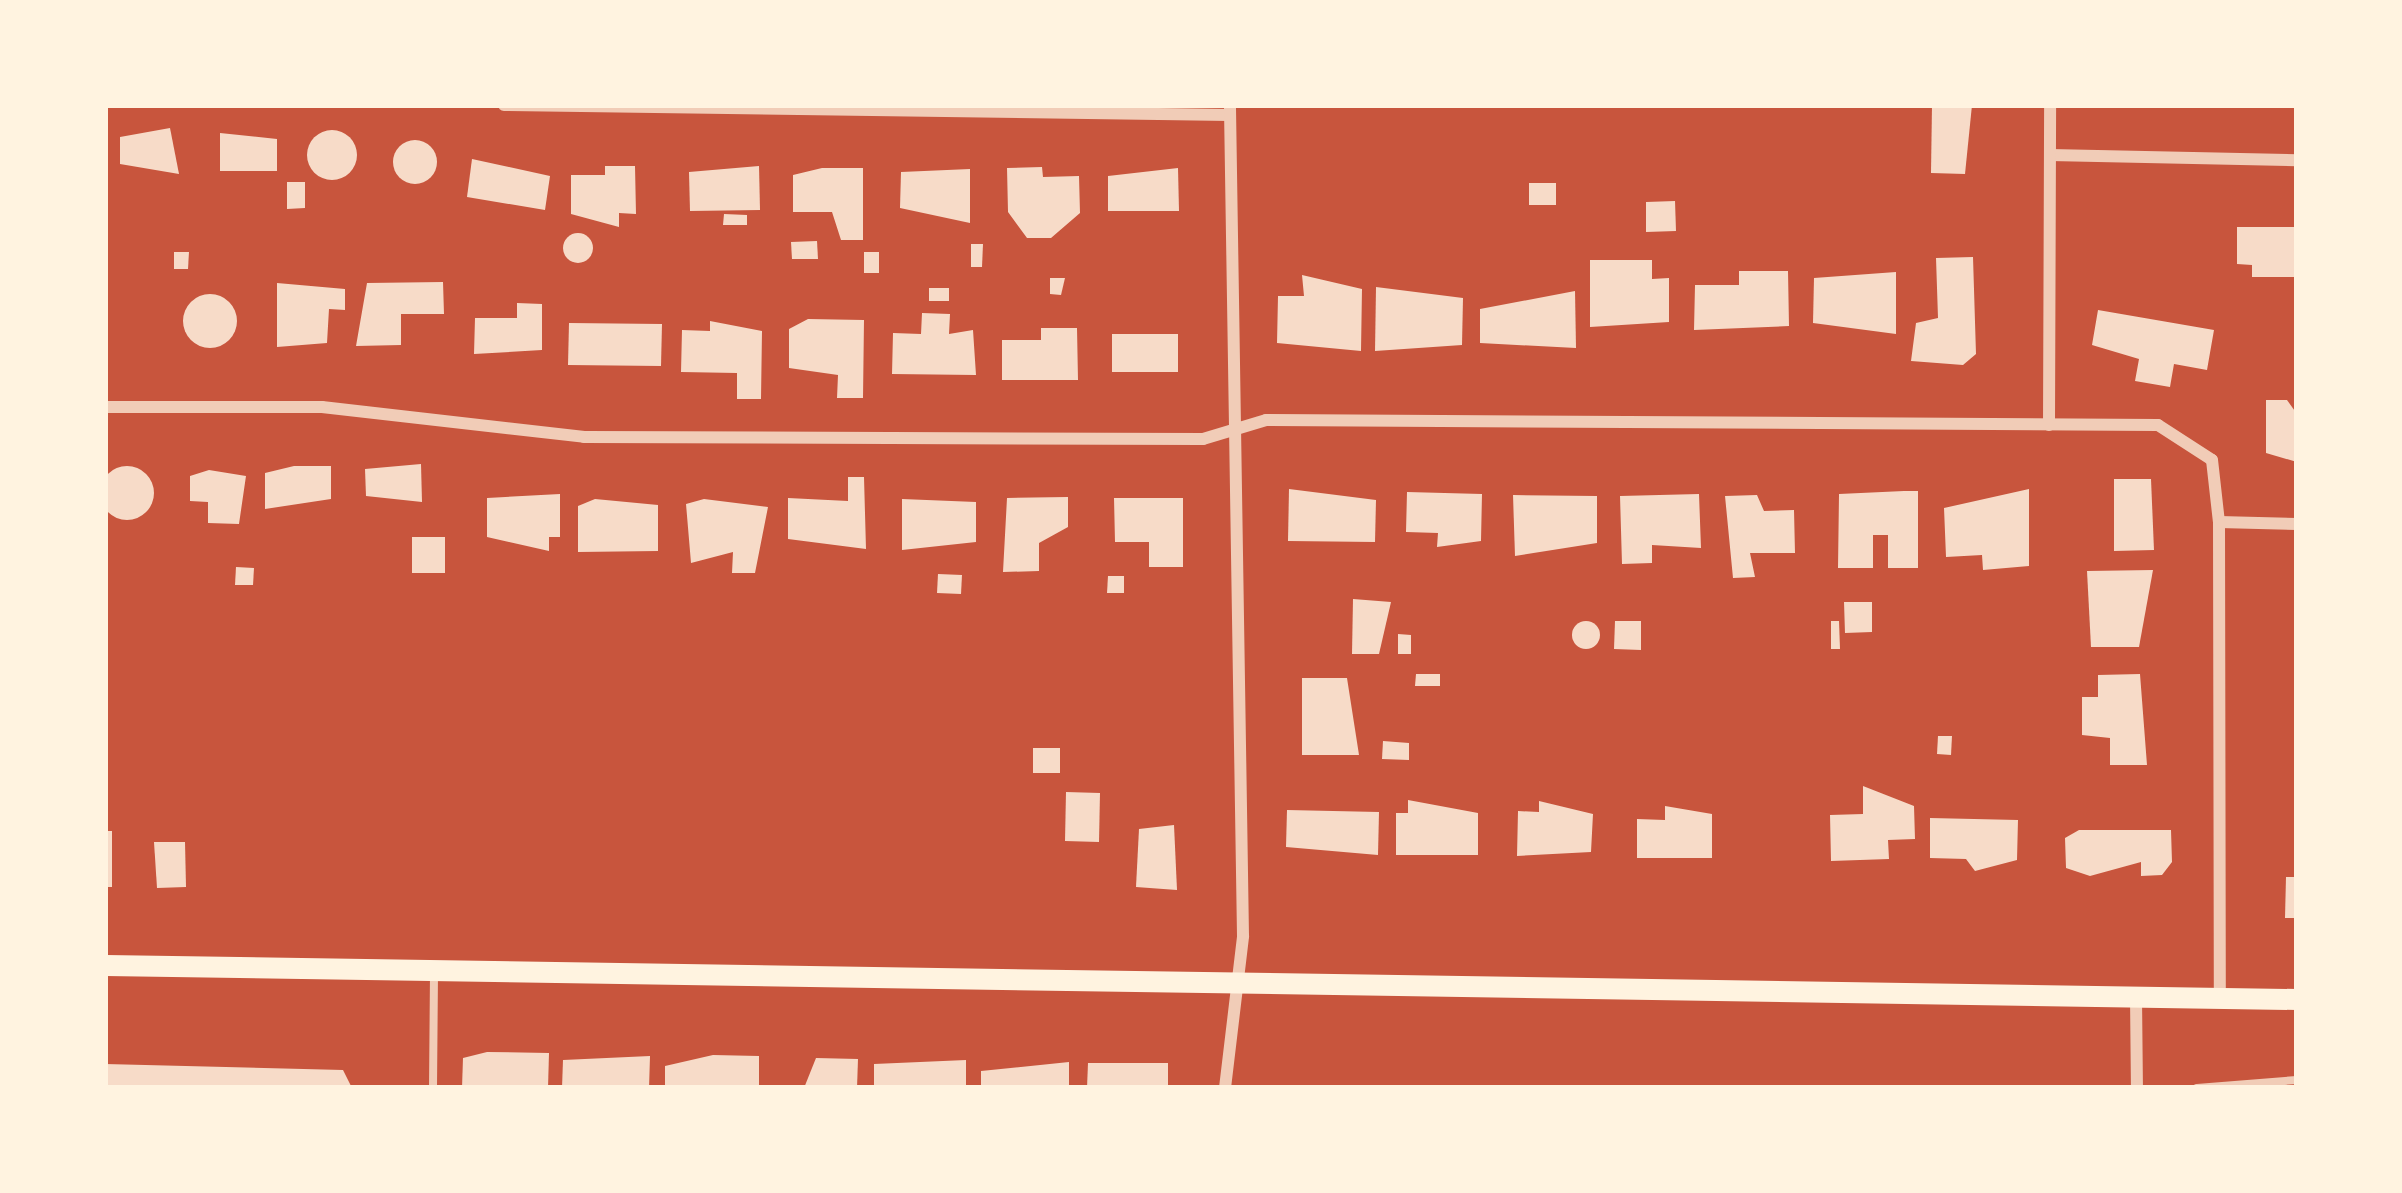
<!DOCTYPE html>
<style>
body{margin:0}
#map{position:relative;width:2402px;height:1193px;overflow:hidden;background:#c8553d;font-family:Commissioner,sans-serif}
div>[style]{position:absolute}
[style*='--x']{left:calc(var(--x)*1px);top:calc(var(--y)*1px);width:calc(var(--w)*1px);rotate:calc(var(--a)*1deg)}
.building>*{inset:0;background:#f7dbc8}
.round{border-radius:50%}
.service>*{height:8px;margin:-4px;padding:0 4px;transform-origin:4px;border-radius:4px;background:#f1ccb7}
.minor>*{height:12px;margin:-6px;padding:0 6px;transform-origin:6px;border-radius:6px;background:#f1ccb7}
.secondary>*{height:21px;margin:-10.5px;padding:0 10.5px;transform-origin:10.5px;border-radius:10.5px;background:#fff3e0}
span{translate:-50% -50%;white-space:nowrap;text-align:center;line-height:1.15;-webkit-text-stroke:12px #fff3e0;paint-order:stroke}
.frame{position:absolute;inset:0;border:108px solid #fff3e0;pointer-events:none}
</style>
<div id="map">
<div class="building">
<div style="clip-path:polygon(1932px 105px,1972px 105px,1965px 174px,1931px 173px)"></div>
<div style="clip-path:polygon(170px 128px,179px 174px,120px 164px,120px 137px)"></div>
<div class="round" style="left:307px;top:130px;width:50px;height:50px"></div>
<div style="clip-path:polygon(220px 133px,277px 139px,277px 171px,220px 171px)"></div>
<div class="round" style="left:393px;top:140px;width:44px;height:44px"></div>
<div style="clip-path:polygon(472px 159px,550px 176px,545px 210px,467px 197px)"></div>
<div style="clip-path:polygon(605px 166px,635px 166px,636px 214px,619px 213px,619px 227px,571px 214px,571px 175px,605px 175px)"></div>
<div style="clip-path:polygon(759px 166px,760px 210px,690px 211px,689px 172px)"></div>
<div style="clip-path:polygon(1042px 167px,1043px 177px,1079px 176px,1080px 213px,1051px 238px,1027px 238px,1008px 212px,1007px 168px)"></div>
<div style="clip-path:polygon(822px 168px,863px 168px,863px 240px,841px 240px,832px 212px,793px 212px,793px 175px)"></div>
<div style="clip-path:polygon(1178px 168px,1179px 211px,1108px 211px,1108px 176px)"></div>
<div style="clip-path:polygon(970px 169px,970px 223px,900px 208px,901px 172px)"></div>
<div style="clip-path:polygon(287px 182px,305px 182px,305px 208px,287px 209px)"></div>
<div style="clip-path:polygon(1529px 183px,1556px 183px,1556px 205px,1529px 205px)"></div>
<div style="clip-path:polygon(1675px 201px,1676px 231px,1646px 232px,1646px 202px)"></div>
<div style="clip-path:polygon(724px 214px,747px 215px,747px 225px,723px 225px)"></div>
<div style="clip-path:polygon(2237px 227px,2297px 227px,2296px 277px,2252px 277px,2252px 265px,2237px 264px)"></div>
<div class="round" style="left:563px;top:233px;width:30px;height:30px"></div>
<div style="clip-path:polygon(817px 241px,818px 259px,792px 259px,791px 242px)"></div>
<div style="clip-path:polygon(971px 244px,983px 244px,982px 267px,971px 267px)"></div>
<div style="clip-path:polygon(174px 252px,189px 252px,188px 269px,174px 269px)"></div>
<div style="clip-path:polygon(864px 252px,879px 252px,879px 273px,864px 273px)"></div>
<div style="clip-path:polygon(1973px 257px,1976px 354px,1963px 365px,1911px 361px,1916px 323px,1938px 318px,1936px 258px)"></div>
<div style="clip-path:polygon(1590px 260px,1652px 260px,1652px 279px,1669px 278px,1669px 322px,1590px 327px)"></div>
<div style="clip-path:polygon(1739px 271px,1788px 271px,1789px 326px,1694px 330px,1695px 285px,1739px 285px)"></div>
<div style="clip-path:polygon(1896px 272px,1896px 334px,1813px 323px,1814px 278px)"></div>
<div style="clip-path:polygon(1302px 275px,1362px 289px,1361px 351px,1277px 343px,1278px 296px,1304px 296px)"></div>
<div style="clip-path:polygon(1050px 278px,1065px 278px,1061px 295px,1050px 294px)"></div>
<div style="clip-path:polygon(443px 282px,444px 314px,401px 314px,401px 345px,356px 346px,367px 283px)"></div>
<div style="clip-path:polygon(277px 283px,345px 289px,345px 310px,329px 309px,327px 343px,277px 347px)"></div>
<div style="clip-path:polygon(1376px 287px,1463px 298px,1462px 345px,1375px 351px)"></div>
<div style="clip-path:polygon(929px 288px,949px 288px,949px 301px,929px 301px)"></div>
<div style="clip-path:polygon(1575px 291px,1576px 348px,1480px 343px,1480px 309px)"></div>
<div class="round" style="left:183px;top:294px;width:54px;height:54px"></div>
<div style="clip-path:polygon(517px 303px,542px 304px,542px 350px,474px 354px,475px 318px,517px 318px)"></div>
<div style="clip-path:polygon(2098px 310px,2214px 330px,2207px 370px,2174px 364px,2170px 387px,2135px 381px,2139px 359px,2092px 345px)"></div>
<div style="clip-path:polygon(922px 313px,950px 314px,949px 334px,973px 330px,976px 375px,892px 374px,893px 333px,921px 334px)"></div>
<div style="clip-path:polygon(808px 319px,864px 320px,863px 398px,837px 398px,838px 375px,789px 368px,789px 329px)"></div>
<div style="clip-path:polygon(710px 321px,762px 331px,761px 399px,737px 399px,737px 373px,681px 372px,682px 330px,710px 331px)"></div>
<div style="clip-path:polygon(569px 323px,662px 324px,661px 366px,568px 365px)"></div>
<div style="clip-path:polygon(1041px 328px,1077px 328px,1078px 380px,1002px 380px,1002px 340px,1041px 340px)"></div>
<div style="clip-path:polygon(1112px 334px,1178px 334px,1178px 372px,1112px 372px)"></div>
<div style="clip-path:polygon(2266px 400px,2287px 400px,2297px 414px,2297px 462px,2266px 453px)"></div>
<div style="clip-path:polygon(421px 464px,422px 502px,366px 496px,365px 469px)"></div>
<div style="clip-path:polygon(294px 466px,331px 466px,331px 499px,265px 509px,265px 473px)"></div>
<div class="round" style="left:100px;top:466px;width:54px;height:54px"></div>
<div style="clip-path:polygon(209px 470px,246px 476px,239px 524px,208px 523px,208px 502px,190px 501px,190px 476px)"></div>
<div style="clip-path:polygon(848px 477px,864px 477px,866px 549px,788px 539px,788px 498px,848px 501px)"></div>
<div style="clip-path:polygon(2114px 479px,2151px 479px,2154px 550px,2114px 551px)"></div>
<div style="clip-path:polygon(1289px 489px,1376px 500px,1375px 542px,1288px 541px)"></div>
<div style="clip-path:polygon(2029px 489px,2029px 566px,1983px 570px,1982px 555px,1946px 557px,1944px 508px)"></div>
<div style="clip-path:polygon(1904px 491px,1918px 491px,1918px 568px,1888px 568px,1888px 535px,1873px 535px,1873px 568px,1838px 568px,1839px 494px)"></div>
<div style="clip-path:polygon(1407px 492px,1482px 494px,1481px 541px,1437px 547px,1438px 533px,1406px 532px)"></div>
<div style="clip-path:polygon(560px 494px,560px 537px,549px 537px,549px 551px,487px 537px,487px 498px)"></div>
<div style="clip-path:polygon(1699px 494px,1701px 548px,1652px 545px,1652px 563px,1622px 564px,1620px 496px)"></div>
<div style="clip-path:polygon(1513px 495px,1597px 496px,1597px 543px,1515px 556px)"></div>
<div style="clip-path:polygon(1757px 495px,1764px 511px,1794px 510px,1795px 553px,1750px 553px,1755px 577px,1733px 578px,1725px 496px)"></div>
<div style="clip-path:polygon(1068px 497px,1068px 527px,1039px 543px,1039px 571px,1003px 572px,1007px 498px)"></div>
<div style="clip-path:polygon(1114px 498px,1183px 498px,1183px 567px,1149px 567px,1149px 542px,1115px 542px)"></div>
<div style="clip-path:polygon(595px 499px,658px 505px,658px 551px,578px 552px,578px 506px)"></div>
<div style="clip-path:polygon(704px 499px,768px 507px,755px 573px,732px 573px,733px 552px,691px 563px,686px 504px)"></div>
<div style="clip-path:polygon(902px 499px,976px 502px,976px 542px,902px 550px)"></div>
<div style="clip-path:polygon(412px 537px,445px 537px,445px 573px,412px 573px)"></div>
<div style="clip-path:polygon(236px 567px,254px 568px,253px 585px,235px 585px)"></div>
<div style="clip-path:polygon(2153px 570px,2139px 647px,2091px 647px,2087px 571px)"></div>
<div style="clip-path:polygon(938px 574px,962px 575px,961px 594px,937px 593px)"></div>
<div style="clip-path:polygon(1108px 576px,1124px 576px,1124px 593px,1107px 593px)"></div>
<div style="clip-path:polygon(1353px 599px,1391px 602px,1379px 654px,1352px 654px)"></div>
<div style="clip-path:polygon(1844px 602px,1872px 602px,1872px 632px,1845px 633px)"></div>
<div class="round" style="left:1572px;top:621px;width:28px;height:28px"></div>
<div style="clip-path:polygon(1615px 621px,1641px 621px,1641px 650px,1614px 649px)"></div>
<div style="clip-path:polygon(1831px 621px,1839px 621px,1840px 649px,1831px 649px)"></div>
<div style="clip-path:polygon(1398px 634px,1411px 635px,1411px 654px,1398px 654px)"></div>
<div style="clip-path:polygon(1416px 674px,1440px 674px,1440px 686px,1415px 686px)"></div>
<div style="clip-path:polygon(2140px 674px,2147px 765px,2110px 765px,2110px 738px,2082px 735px,2082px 697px,2098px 697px,2098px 675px)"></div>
<div style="clip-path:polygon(1302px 678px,1347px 678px,1359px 755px,1302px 755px)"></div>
<div style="clip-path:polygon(1938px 736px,1952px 736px,1951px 755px,1937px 754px)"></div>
<div style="clip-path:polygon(1383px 741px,1409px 743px,1409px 760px,1382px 759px)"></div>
<div style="clip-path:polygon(1033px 748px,1060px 748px,1060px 773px,1033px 773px)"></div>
<div style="clip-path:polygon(1863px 786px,1914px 806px,1915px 839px,1888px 840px,1889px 859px,1831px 861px,1830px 815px,1863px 814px)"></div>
<div style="clip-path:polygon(1066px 792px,1100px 793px,1099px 842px,1065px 841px)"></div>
<div style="clip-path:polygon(1408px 800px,1478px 813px,1478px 855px,1396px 855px,1396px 813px,1408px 813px)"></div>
<div style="clip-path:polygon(1539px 801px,1593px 814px,1591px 852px,1517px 856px,1518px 811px,1539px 812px)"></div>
<div style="clip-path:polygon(1665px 806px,1712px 814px,1712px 858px,1637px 858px,1637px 819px,1665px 820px)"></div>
<div style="clip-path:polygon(1287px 810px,1379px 812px,1378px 855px,1286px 847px)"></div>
<div style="clip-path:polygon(1930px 818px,2018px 820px,2017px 860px,1975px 871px,1966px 859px,1930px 858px)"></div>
<div style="clip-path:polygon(1174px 825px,1177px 890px,1136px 887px,1139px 829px)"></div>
<div style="clip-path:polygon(2079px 830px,2171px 830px,2172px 862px,2162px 875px,2141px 876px,2141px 862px,2090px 876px,2066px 868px,2065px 838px)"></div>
<div style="clip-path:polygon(105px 831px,112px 831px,112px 887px,105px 887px)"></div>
<div style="clip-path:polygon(154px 842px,185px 842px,186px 887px,157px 888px)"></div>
<div style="clip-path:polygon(2286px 877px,2297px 877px,2297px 918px,2285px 918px)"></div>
<div style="clip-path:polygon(487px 1052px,549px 1053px,548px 1088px,462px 1088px,463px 1058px)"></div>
<div style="clip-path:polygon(713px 1055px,759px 1056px,759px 1088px,665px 1088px,665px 1066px)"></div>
<div style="clip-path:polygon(650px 1056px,649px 1088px,562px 1088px,563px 1060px)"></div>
<div style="clip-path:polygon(816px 1058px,858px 1059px,857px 1088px,804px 1088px)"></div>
<div style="clip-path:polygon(966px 1060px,966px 1088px,874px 1088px,874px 1064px)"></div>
<div style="clip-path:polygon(1069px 1062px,1069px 1088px,981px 1088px,981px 1071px)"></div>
<div style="clip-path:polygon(1088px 1063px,1168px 1063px,1168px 1088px,1087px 1088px)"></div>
<div style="clip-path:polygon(105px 1064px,343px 1070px,352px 1088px,105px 1088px)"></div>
</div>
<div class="service">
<div style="--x:433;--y:1088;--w:112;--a:-89.5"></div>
<div style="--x:2197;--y:1088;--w:100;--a:-4.6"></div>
</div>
<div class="minor">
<div style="--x:504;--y:105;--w:726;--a:0.79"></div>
<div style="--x:2050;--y:155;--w:247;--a:1.2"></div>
<div style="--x:105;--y:407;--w:217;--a:0"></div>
<div style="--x:322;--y:407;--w:264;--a:6.5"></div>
<div style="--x:584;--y:437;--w:619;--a:0.19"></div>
<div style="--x:1203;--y:439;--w:66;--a:-16.8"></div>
<div style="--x:1266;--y:420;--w:892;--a:0.32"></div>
<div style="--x:2158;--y:425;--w:64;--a:32.9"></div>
<div style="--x:2212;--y:460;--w:62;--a:83.6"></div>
<div style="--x:2219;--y:522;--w:78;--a:1.5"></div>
<div style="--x:2049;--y:425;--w:320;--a:-89.8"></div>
<div style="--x:2219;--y:522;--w:476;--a:89.9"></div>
<div style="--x:2136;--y:997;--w:91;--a:89.4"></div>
<div style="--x:1225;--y:1088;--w:153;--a:-83.2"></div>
<div style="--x:1243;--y:936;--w:831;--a:-90.9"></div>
</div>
<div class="secondary">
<div style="--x:105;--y:965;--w:2192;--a:0.89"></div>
</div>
<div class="frame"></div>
</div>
